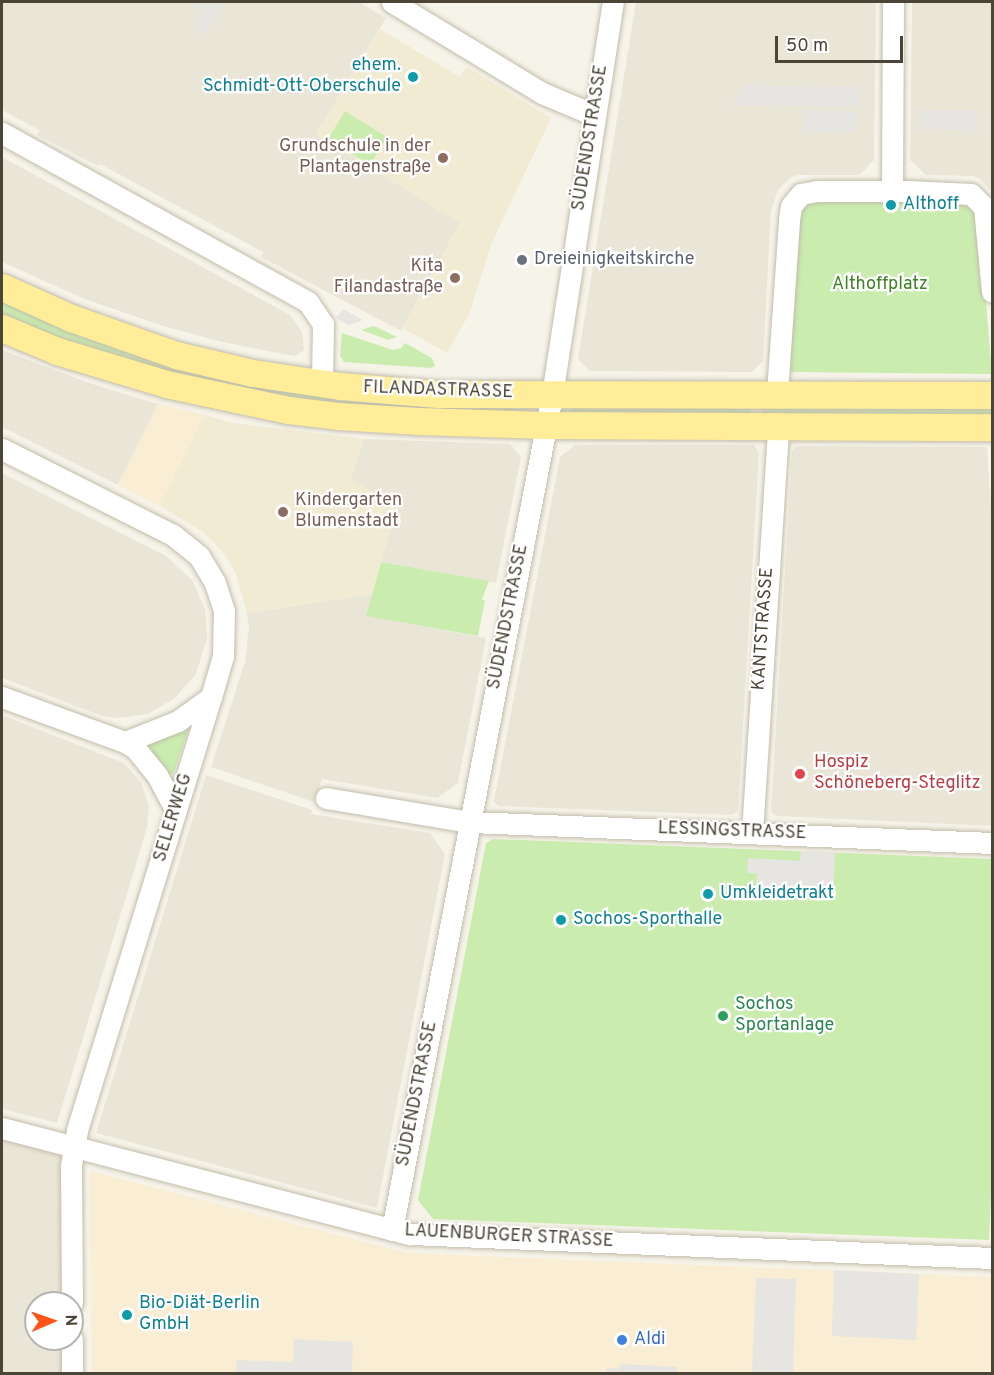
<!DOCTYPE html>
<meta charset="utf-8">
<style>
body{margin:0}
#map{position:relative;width:994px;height:1375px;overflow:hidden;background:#f6f3e9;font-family:Overpass,sans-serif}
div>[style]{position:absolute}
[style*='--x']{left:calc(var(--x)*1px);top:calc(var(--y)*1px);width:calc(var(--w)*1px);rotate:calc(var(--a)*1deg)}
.residential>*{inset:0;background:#eae6d7}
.commercial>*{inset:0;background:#f9edd3}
.education>*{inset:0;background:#f0ebd2}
.green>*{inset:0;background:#caedaf}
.parking>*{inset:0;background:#e7e5e1}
.roads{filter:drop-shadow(0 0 2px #c2bdab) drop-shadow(0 0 2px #c2bdab)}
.minor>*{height:21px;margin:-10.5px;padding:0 10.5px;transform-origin:10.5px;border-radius:10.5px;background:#fff}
.major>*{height:27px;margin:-13.5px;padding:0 13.5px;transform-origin:13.5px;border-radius:13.5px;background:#ffed99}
.dots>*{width:16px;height:16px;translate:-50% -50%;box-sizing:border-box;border:3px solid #fff;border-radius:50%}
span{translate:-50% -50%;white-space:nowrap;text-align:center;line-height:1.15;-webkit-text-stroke:4.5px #fff;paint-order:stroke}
.culture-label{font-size:18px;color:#0d838f}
.right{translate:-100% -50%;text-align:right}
.left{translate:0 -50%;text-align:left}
.street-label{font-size:18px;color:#4a4536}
.education-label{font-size:18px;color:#785e54}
.worship-label{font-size:18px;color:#5b616d}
.park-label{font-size:18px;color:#3d8224}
.health-label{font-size:18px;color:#be3a42}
.leisure-label{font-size:18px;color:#27864d}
.shop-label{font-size:18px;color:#366cbe}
.frame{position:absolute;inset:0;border:3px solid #4a4536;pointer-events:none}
.north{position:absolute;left:24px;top:1291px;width:60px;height:60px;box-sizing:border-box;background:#fff;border:2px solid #b7b5af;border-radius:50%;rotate:88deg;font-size:16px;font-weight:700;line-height:24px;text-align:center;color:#4a4536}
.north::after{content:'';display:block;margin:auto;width:21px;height:27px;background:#ff5317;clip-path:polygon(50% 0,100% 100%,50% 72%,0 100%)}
.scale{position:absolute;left:775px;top:36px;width:128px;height:27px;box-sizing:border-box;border:3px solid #4a4536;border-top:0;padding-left:8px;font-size:18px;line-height:21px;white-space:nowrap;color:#4a4536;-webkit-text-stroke:4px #fff;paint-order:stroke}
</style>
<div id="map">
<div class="residential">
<div style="clip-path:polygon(2px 2px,359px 2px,386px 18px,316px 134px,460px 223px,401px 331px,261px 257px,263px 252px,100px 164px,98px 166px,37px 135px,39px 130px,2px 110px)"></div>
<div style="clip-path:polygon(636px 2px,876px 2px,874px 160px,859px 175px,798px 175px,790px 178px,778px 190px,771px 211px,763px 361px,752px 372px,589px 371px,578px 359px)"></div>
<div style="clip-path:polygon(912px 2px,992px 2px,992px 192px,979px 178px,972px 176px,926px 175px,910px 160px)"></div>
<div style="clip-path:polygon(2px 157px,290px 315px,302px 332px,304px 350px,295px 356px,277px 353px,218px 341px,160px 325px,82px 298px,2px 262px)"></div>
<div style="clip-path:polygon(2px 350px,89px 383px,158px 404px,118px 485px,2px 427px)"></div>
<div style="clip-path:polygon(364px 439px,510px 444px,521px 457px,496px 583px,381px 562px,396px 505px,350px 480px)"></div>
<div style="clip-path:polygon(575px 445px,754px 445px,759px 453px,738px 811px,732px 815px,498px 806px,494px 801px,560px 457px)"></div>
<div style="clip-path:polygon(796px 446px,987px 447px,992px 523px,992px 826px,776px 816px,771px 811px,792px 452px)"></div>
<div style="clip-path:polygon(2px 473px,166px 556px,192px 580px,205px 609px,207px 638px,196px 674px,175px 698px,148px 714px,118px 718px,102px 716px,2px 678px)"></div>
<div style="clip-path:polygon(372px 594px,367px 616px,486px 638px,458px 783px,437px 798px,322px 779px,314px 802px,211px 767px,245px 662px,249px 628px,247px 613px)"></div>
<div style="clip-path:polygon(2px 715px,124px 763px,141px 782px,149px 806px,147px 828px,57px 1123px,2px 1109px)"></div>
<div style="clip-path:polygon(206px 775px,312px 810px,311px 814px,430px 833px,445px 854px,377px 1208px,96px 1133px)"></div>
<div style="clip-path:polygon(2px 1137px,61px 1154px,63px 1158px,64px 1303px,36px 1303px,36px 1339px,64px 1339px,64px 1373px,2px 1373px)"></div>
</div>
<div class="commercial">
<div style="clip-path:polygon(158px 404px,205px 415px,160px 506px,118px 485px)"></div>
<div style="clip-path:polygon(90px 1171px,407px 1253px,992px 1277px,992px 1373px,92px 1373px)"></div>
</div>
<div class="education">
<div style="clip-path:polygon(380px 29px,460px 77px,467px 67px,551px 118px,492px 242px,469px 314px,447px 353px,403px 328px,460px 223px,315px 134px)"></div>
<div style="clip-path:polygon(205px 415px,233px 423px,364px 439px,350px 480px,396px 505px,372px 594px,247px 613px,236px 574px,226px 556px,205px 533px,160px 506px)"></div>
</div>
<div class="green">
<div style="clip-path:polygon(345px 111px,387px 137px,370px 165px,328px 139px)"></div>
<div style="clip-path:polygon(964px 199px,974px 207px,979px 221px,992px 374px,786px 372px,801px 200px)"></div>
<div style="clip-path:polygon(2px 297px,333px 394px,332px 403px,202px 382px,58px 339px,2px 316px)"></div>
<div style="clip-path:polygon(374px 326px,397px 337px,388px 340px,361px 330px)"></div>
<div style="clip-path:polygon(342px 333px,393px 350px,401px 348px,405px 343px,432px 358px,435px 366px,431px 368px,344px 362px,340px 356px)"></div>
<div style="clip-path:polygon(345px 395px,513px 402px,511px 412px,344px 406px)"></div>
<div style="clip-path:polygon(571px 405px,751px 407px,750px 414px,571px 413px)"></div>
<div style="clip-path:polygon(763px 405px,992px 406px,992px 416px,763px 414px)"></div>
<div style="clip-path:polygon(381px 562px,489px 581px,482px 599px,485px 601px,478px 636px,366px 616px)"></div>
<div style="clip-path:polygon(185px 725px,188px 730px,174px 773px,169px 775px,145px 747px,146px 742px)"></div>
<div style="clip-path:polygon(493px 839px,992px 859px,992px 1172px,989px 1240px,433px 1219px,418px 1200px,486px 843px)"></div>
</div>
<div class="parking">
<div style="clip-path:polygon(194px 2px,225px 2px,205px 35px,193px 28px,200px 17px,200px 11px,192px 6px)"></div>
<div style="clip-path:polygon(745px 85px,859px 86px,858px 107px,734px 106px)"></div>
<div style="clip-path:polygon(803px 110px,856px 112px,855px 132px,802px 131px)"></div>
<div style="clip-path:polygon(921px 110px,977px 110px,977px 131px,920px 130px)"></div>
<div style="clip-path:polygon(343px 309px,363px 320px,349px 325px,336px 318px)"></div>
<div style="clip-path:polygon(801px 851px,835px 852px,833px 895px,756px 891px,757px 873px,747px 873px,748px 858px,800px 861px)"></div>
<div style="clip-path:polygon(834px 1270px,919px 1274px,916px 1340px,832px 1336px)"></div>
<div style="clip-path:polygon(756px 1278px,796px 1279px,793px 1373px,752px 1373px)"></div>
<div style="clip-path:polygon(294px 1339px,353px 1342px,352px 1373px,236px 1373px,237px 1360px,293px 1362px)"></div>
<div style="clip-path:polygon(620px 1364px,677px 1367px,677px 1373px,606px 1373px,606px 1368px,619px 1369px)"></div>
</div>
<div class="roads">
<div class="minor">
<div style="--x:392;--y:2;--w:175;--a:31.2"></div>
<div style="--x:542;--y:93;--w:56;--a:22.9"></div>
<div style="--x:2;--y:133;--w:350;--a:28.9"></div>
<div style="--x:308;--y:302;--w:27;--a:56"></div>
<div style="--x:323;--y:324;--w:60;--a:91"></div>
<div style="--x:892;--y:191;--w:189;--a:-89.7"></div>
<div style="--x:777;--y:393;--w:173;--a:-86"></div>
<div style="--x:789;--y:220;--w:14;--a:-82"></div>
<div style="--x:791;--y:206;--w:16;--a:-50"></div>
<div style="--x:801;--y:194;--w:16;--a:-11"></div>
<div style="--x:817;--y:191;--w:91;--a:0"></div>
<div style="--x:908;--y:191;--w:63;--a:2.7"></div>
<div style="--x:971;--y:194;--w:18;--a:45"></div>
<div style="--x:984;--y:207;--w:85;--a:84.6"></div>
<div style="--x:2;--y:449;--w:191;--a:26.7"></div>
<div style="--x:173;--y:535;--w:33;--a:39"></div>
<div style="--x:199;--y:556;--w:31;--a:59"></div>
<div style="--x:215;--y:583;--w:29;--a:72"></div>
<div style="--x:224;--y:611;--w:45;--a:91.3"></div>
<div style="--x:223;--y:656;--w:43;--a:106.3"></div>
<div style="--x:211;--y:697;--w:454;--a:107.2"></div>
<div style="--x:77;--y:1131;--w:36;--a:100"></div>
<div style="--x:71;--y:1166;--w:137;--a:89.6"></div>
<div style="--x:2;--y:697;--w:131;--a:20.1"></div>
<div style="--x:125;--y:742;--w:12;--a:31"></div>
<div style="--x:135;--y:748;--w:35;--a:51"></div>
<div style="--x:157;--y:775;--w:40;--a:62"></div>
<div style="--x:125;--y:742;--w:57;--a:-21.6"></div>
<div style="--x:178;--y:721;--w:41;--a:-36"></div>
<div style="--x:326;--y:798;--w:146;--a:9.5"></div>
<div style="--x:470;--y:822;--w:522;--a:2.3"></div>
<div style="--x:752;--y:833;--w:408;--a:-86.3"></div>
<div style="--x:2;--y:1128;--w:422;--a:14.6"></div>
<div style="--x:410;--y:1234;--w:582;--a:2.36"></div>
<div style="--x:392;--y:1230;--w:850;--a:-79.15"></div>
<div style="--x:552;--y:395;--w:398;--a:-81.2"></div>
<div style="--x:72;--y:1339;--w:35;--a:90"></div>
</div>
<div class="major">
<div style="--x:2;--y:287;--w:76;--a:24.2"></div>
<div style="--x:71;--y:318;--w:111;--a:19.4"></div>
<div style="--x:176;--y:355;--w:79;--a:13.2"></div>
<div style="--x:253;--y:373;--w:88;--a:8.5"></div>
<div style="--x:340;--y:386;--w:98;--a:4.7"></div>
<div style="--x:438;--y:394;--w:554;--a:0.1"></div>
<div style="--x:2;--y:328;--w:60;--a:22.7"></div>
<div style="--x:57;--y:351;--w:114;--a:16.8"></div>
<div style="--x:166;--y:384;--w:125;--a:12"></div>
<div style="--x:288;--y:410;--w:50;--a:6.8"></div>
<div style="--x:338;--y:416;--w:81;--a:3.5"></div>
<div style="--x:419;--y:421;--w:126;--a:1.8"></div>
<div style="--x:545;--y:425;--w:447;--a:0.3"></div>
</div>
</div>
<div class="dots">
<div style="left:413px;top:77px;background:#0f9aa8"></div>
<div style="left:443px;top:158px;background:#8d6e63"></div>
<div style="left:891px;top:205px;background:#0f9aa8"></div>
<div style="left:522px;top:260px;background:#6b7280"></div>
<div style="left:455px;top:278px;background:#8d6e63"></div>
<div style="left:283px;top:512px;background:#8d6e63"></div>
<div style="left:800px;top:774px;background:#e0444e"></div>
<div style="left:708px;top:894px;background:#0f9aa8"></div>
<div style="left:561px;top:920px;background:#0f9aa8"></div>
<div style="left:723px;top:1016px;background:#2e9e5b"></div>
<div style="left:127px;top:1315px;background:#0f9aa8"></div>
<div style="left:622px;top:1340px;background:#3f7fe0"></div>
</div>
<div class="culture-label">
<span class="right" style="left:401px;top:77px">ehem.<br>Schmidt-Ott-Oberschule</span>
<span class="left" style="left:903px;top:205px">Althoff</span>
<span class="left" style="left:720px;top:894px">Umkleidetrakt</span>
<span class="left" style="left:573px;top:920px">Sochos-Sporthalle</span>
<span class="left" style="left:139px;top:1315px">Bio-Diät-Berlin<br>GmbH</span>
</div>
<div class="street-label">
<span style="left:591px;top:138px;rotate:-81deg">SÜDENDSTRASSE</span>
<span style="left:438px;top:391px;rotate:2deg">FILANDASTRASSE</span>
<span style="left:509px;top:617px;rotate:-79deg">SÜDENDSTRASSE</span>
<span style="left:764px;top:629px;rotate:-86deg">KANTSTRASSE</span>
<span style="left:174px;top:818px;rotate:-73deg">SELERWEG</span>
<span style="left:732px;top:832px;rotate:2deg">LESSINGSTRASSE</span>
<span style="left:418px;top:1094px;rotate:-79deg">SÜDENDSTRASSE</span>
<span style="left:509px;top:1237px;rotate:3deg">LAUENBURGER STRASSE</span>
</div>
<div class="education-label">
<span class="right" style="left:431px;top:158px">Grundschule in der<br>Plantagenstraße</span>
<span class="right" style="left:443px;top:278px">Kita<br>Filandastraße</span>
<span class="left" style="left:295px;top:512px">Kindergarten<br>Blumenstadt</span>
</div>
<div class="worship-label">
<span class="left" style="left:534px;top:260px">Dreieinigkeitskirche</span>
</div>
<div class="park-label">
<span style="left:880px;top:285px">Althoffplatz</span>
</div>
<div class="health-label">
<span class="left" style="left:814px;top:774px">Hospiz<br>Schöneberg-Steglitz</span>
</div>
<div class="leisure-label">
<span class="left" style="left:735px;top:1016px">Sochos<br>Sportanlage</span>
</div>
<div class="shop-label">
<span class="left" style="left:634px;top:1340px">Aldi</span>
</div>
<div class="frame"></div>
<div class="north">N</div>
<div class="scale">50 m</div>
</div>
